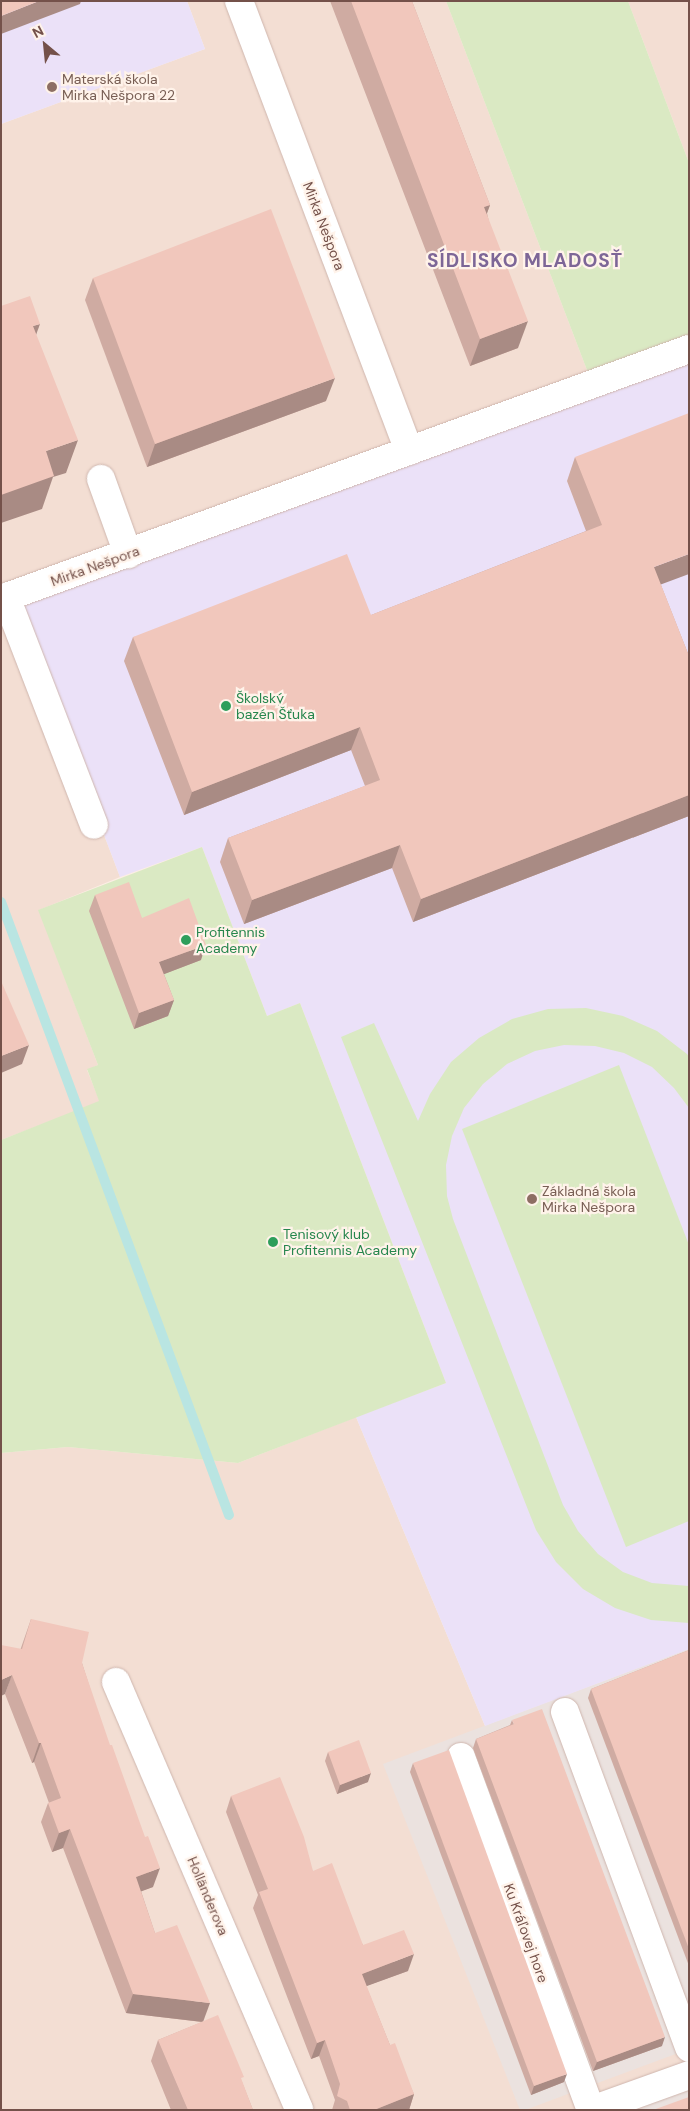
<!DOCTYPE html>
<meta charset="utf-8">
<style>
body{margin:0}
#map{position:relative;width:690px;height:2111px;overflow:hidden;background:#fceee4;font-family:"DM Sans",sans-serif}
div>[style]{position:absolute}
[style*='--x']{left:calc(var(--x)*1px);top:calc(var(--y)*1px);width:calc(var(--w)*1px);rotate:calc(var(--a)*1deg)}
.residential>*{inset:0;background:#f3ded3}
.industrial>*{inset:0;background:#ebe2df}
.education>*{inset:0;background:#ebe1f8}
.green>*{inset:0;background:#dae9c3}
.stream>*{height:10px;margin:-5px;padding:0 5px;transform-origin:5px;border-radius:5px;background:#b9e5e2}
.roads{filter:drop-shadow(0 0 1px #cfb6ae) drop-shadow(0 0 1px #cfb6ae)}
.minor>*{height:28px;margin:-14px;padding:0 14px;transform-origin:14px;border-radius:14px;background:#fff}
.wall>*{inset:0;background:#cfaba2}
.shaded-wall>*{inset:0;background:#a98b84}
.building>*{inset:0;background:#f1c7bc}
.dots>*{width:14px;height:14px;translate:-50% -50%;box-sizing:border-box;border:2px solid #fff3ea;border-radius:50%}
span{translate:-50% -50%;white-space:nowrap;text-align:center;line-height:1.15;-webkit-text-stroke:4.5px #fff3ea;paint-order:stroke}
.education-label{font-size:14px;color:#785e54}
.left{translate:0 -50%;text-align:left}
.street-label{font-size:14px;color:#74514a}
.leisure-label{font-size:14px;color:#27864d}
.district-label{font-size:19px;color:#7d6697;font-weight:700;letter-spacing:1px}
.frame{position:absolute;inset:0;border:2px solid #74514a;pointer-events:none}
.north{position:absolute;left:20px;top:20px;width:50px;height:50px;-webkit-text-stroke:4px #fff3ea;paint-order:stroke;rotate:332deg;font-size:14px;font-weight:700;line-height:20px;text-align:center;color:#74514a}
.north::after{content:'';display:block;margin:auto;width:18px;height:22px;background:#74514a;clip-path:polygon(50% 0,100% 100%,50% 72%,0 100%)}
</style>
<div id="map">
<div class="residential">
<div style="clip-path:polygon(187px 1px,446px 1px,590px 378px,13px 595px,120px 877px,39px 910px,98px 1065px,87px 1070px,100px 1102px,1px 1140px,1px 124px,205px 49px)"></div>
<div style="clip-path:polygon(628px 1px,689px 1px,689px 163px)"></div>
<div style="clip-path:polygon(356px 1417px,485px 1726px,689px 1649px,689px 2085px,624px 2110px,1px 2110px,1px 1453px,68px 1447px,238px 1463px)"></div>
</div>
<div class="industrial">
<div style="clip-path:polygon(689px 1649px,689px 2049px,525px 2110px,520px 2110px,383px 1764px)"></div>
<div style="clip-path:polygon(689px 2086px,689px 2110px,624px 2110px)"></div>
</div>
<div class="education">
<div style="clip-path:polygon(1px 1px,187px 1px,205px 49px,1px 124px)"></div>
<div style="clip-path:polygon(689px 337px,689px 1649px,485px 1726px,356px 1417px,446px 1383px,300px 1003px,267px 1016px,202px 847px,120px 877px,13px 595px)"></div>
</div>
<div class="green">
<div style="clip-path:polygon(446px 1px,628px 1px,689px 163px,689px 337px,590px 378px)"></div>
<div style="clip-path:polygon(202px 847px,267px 1016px,300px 1003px,446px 1383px,238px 1463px,68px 1447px,1px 1453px,1px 1140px,99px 1101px,87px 1069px,98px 1065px,38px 910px)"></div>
<div style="clip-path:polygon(586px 1008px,623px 1016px,657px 1031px,687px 1054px,689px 1057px,689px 1108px,674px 1088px,652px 1067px,624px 1053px,595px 1046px,564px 1045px,535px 1051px,507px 1064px,483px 1084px,464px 1108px,452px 1136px,446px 1165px,447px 1196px,453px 1219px,563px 1505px,578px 1531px,598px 1554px,623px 1572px,652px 1583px,689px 1586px,689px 1623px,651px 1620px,615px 1608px,583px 1589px,556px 1562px,536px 1530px,341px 1037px,374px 1023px,418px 1121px,430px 1094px,451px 1062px,479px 1038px,512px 1019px,548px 1009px)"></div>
<div style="clip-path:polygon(619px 1065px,689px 1245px,689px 1521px,626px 1547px,462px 1129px)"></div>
</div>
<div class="stream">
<div style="--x:1;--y:902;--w:654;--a:69.6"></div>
</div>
<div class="roads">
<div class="minor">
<div style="--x:239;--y:1;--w:481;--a:69.3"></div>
<div style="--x:101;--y:479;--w:80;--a:70.2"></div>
<div style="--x:6;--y:597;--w:244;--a:68.9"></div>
<div style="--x:1;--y:599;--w:732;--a:-19.97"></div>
<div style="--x:116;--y:1682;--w:465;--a:66.8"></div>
<div style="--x:565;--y:1712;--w:358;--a:69.7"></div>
<div style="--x:461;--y:1757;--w:376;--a:69.8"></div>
<div style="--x:592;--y:2110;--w:103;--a:-19.8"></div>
</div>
</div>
<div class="wall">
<div style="clip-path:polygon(330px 1px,412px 1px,490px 205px,487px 213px,518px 348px,470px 366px)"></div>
<div style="clip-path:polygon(93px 278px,326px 401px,147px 467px,85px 300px)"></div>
<div style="clip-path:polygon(575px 457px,661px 585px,689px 656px,689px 816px,413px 922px,392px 868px,244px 924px,220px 862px,228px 838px,365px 786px,351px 750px,184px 815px,124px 661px,133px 637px,371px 615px,586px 531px,567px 481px)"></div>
<div style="clip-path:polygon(95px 895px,142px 918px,201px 960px,164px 974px,174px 1000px,168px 1016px,134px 1029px,89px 911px)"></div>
<div style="clip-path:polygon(31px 1619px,82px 1663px,153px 1887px,141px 1891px,155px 1933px,203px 2022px,242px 2082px,253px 2110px,171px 2110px,151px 2061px,158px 2040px,202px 2022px,126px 2013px,63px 1848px,52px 1852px,41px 1822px,48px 1803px,49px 1803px,34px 1762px,32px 1763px,5px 1694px)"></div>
<div style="clip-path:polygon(689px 1650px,689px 1966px,588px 1698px,591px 1689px)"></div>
<div style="clip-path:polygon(512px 1720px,662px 2046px,593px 2071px,473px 1748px,476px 1739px,510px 1725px)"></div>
<div style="clip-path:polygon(328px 1752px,368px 1782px,337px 1794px,325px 1761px)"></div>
<div style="clip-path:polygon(413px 1763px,564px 2082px,531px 2095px,410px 1772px)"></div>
<div style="clip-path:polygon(231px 1796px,313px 1871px,363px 1945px,408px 1971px,366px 1986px,390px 2045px,414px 2094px,409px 2110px,332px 2110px,335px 2100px,319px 2056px,311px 2059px,253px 1908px,258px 1895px,226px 1812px)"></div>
</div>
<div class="shaded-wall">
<div style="clip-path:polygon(39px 1px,81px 1px,80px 4px,1px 34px,1px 16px)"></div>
<div style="clip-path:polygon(490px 205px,480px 232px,484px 207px)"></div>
<div style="clip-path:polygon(528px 321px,518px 348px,470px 366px,480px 339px)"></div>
<div style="clip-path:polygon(40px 324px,28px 357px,33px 326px)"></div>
<div style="clip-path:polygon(335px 378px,326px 401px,147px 467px,155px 444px)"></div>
<div style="clip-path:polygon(78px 440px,66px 473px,53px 477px,42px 509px,1px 523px,1px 495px,46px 451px)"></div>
<div style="clip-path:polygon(689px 554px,689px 574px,646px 590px,654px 567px)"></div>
<div style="clip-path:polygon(360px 727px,351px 750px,184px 815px,192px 792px)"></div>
<div style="clip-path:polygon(689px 795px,689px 816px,413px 922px,421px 899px)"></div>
<div style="clip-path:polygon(400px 845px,392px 868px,244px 924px,252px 900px)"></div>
<div style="clip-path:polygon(206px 945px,201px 960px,154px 978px,159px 962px)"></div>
<div style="clip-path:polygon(174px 1000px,168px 1016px,134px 1029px,139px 1013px)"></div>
<div style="clip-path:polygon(29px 1045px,22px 1064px,1px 1073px,1px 1056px)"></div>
<div style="clip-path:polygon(12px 1675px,5px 1694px,1px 1696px,1px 1680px)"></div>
<div style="clip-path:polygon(39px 1743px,41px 1743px,34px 1762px,32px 1763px)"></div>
<div style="clip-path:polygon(371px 1773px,368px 1782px,337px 1794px,340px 1785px)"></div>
<div style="clip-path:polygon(70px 1829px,63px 1848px,52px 1852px,59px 1833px)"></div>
<div style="clip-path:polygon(160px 1868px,153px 1887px,129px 1896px,136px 1877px)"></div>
<div style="clip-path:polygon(414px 1954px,408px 1971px,356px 1990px,362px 1974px)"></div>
<div style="clip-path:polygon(133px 1994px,210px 2003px,203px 2022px,126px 2013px)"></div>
<div style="clip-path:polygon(665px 2037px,662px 2046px,593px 2071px,597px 2062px)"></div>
<div style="clip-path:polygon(325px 2040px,319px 2056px,311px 2059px,317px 2043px)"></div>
<div style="clip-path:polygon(567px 2074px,564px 2082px,531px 2095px,534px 2086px)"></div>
<div style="clip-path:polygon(414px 2094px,409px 2110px,374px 2110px)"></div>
</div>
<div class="building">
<div style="clip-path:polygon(1px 1px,39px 1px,1px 16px)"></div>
<div style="clip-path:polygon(351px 1px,412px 1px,490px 205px,484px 207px,528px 321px,480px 339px)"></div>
<div style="clip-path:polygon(271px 209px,335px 378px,155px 444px,93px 278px)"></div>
<div style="clip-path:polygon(30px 296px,40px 324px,33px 326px,78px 440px,46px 451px,54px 476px,1px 495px,1px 306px)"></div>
<div style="clip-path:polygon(689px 413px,689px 554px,654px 567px,689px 656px,689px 795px,421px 899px,400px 845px,252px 900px,228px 838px,380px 780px,360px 727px,192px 792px,133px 637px,347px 554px,371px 615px,602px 525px,575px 457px)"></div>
<div style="clip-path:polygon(129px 882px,142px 918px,189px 898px,206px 945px,159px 962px,174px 1000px,139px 1013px,95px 895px)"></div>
<div style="clip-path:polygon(1px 981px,29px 1045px,1px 1056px)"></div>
<div style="clip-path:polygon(31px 1619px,89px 1632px,82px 1663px,110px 1745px,112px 1745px,145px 1837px,148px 1836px,160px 1868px,136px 1877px,155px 1933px,177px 1925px,210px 2003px,133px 1994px,70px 1829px,59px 1833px,48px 1803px,61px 1798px,41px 1743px,39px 1743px,12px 1675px,1px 1680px,1px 1645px,22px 1649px)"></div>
<div style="clip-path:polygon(689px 1650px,689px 1949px,591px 1689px)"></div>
<div style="clip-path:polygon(542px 1709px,665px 2037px,597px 2062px,476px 1739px,514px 1724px,512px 1720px)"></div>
<div style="clip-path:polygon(359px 1740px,371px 1773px,340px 1785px,328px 1752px)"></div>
<div style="clip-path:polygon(449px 1750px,567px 2074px,534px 2086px,413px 1763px)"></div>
<div style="clip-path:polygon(280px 1777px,304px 1837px,313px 1871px,332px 1863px,363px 1945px,404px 1930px,414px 1954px,362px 1974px,390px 2045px,395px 2043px,414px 2094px,374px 2110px,350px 2110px,347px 2101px,337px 2096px,340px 2084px,325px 2040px,317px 2043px,259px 1892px,268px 1889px,231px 1796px)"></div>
<div style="clip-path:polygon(218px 2015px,244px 2077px,241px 2078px,253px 2110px,188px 2110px,158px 2040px)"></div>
<div style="clip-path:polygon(689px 2097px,689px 2110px,653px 2110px)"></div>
</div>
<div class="dots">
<div style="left:52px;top:87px;background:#8d6e63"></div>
<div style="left:226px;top:706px;background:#2e9e5b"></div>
<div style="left:186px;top:940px;background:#2e9e5b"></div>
<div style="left:532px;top:1199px;background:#8d6e63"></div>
<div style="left:273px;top:1242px;background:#2e9e5b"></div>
</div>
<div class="education-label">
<span class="left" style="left:62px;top:87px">Materská škola<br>Mirka Nešpora 22</span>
<span class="left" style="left:542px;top:1199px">Základná škola<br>Mirka Nešpora</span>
</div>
<div class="street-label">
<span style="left:324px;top:226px;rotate:69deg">Mirka Nešpora</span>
<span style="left:95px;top:566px;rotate:-20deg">Mirka Nešpora</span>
<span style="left:208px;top:1896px;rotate:67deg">Holländerova</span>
<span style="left:526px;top:1933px;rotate:70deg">Ku Kráľovej hore</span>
</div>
<div class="leisure-label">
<span class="left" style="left:236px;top:706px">Školský<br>bazén Šťuka</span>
<span class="left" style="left:196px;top:940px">Profitennis<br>Academy</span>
<span class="left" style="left:283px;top:1242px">Tenisový klub<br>Profitennis Academy</span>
</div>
<div class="district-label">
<span style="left:525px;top:261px">SÍDLISKO MLADOSŤ</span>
</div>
<div class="frame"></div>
<div class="north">N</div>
</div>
